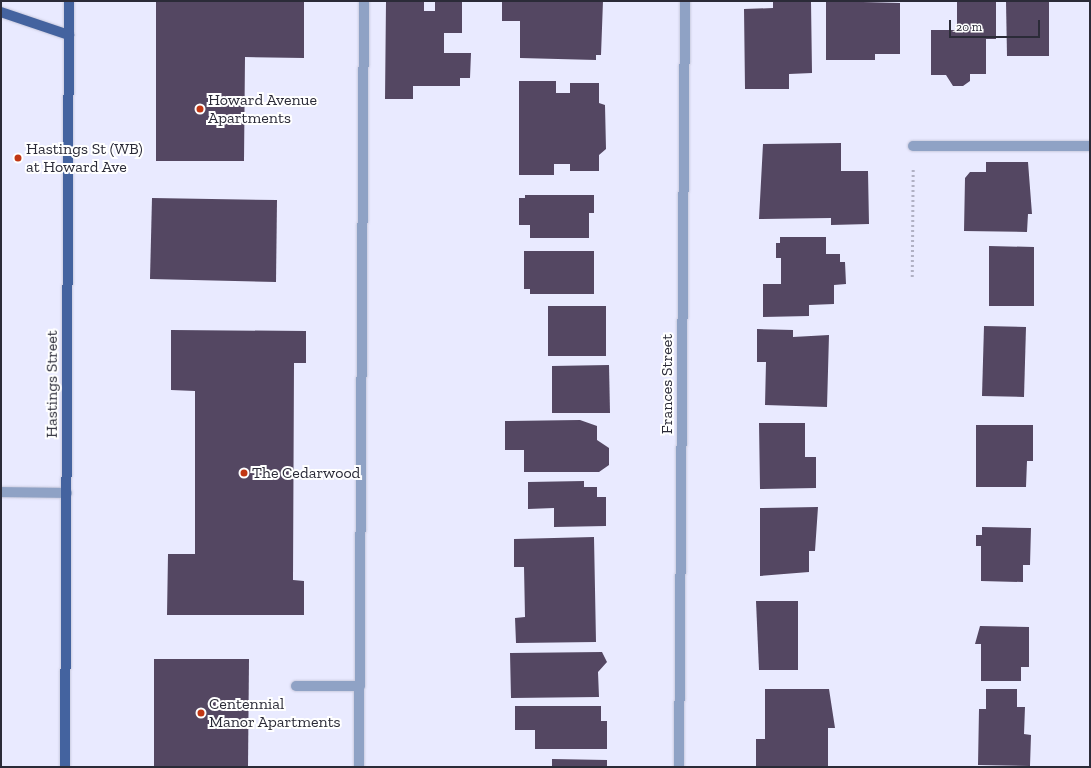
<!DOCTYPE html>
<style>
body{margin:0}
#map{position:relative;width:1091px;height:768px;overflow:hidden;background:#e9eaff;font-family:"Zilla Slab",serif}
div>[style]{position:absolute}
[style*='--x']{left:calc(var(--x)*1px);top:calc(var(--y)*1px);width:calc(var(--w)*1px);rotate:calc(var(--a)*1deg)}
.building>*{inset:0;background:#544762}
.path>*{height:2.5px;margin-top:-1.25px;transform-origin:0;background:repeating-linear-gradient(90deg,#b0b0c3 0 2px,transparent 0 5px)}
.roads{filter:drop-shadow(0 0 1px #c7c8db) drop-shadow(0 0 1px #c7c8db)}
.minor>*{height:10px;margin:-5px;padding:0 5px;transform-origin:5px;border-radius:5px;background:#8fa2c5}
.major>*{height:10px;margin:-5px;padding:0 5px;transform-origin:5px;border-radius:5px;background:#44639f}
.dots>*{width:11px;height:11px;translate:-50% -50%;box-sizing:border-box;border:2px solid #fff;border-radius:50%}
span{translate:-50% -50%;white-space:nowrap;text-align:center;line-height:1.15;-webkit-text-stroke:4px #fff;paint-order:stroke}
.poi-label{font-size:16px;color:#2b2b38}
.left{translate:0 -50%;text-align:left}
.street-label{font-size:16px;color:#2b2b38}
.frame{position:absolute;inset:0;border:2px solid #2b2b38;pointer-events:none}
.scale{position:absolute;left:949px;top:20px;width:91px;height:18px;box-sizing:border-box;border:2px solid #2b2b38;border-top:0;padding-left:5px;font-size:12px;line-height:14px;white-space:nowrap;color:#2b2b38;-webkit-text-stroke:3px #fff;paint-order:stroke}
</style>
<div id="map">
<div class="building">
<div style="clip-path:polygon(156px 1px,304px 1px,304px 58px,245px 57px,244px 161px,156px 161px)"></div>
<div style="clip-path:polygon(386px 1px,424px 1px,424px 11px,435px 11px,435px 1px,462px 1px,462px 33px,444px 33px,444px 53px,471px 53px,470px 78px,460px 78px,460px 86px,413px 86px,413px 99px,385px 99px)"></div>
<div style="clip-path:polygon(502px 1px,603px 1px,601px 55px,596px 55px,596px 60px,520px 58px,520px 21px,502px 21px)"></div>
<div style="clip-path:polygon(773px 1px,811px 1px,812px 73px,789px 74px,789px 89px,745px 89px,744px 9px,773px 8px)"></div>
<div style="clip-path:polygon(826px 1px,900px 3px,900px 54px,875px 54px,875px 60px,826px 60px)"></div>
<div style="clip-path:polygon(957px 1px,996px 1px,996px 39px,986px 39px,986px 74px,970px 74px,970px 81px,963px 86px,953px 86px,946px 75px,931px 75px,931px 30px,957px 30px)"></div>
<div style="clip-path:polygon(1006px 1px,1049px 1px,1049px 56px,1007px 56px)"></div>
<div style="clip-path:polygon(519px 81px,556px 81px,556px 93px,570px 93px,570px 83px,599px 83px,599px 103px,605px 105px,606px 149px,599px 155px,599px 171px,570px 171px,570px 164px,554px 164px,554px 175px,519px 175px)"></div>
<div style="clip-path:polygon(841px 143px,841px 171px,868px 171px,869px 224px,831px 225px,831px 218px,759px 219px,763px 144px)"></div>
<div style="clip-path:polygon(986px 162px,1028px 162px,1032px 214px,1028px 214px,1027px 232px,964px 231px,965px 178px,970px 172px,986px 172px)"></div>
<div style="clip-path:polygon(525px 195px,594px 195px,594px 213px,589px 213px,589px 238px,530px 238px,530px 225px,519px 225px,519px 198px,525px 198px)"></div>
<div style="clip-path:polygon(152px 198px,277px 200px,276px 282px,150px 279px)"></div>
<div style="clip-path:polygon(780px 237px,826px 237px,826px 254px,840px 254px,840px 262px,845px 262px,846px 284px,834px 285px,834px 304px,809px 305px,809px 316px,763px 317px,763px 284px,781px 284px,781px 258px,776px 258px,776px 243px,780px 243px)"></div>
<div style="clip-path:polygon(989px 246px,1034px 247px,1034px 306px,989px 306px)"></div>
<div style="clip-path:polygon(524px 251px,594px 251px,594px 294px,530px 294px,530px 289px,524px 289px)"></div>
<div style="clip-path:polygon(548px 306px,606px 306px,606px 356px,548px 356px)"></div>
<div style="clip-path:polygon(984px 326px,1026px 327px,1024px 397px,982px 396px)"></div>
<div style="clip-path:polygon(757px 329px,793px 330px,793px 337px,829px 335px,827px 407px,765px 405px,766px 362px,757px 362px)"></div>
<div style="clip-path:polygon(171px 330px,306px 331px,306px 363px,294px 363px,293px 580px,304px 581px,304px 615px,167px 615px,168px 554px,195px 554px,195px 391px,171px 390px)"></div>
<div style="clip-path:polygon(609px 365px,610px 413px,552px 413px,552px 366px)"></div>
<div style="clip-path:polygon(580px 420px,597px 426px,597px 440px,609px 448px,609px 465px,599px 472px,524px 472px,524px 450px,505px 450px,505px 421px)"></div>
<div style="clip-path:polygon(759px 423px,805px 423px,805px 457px,816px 457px,816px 488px,760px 489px)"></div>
<div style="clip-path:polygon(976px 425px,1033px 425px,1033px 461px,1027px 461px,1026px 487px,976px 487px)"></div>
<div style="clip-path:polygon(584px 481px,584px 487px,597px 487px,597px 497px,606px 497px,606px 526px,554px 527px,554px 508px,528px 509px,528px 482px)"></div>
<div style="clip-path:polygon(818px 507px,815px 551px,809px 551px,809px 572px,760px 576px,760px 508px)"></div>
<div style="clip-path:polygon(982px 527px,1031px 528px,1030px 565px,1023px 565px,1023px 582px,981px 581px,981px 546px,976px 546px,976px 535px,982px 535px)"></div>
<div style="clip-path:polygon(594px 537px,596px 642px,516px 643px,515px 618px,525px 617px,524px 567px,514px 567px,514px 539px)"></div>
<div style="clip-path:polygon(756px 601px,798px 601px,798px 670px,759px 670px)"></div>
<div style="clip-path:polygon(980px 626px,1029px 627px,1029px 667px,1021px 667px,1021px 681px,981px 681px,981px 644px,975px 644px)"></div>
<div style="clip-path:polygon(602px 652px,607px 662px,598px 672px,599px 697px,511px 698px,510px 653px)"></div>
<div style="clip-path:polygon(154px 659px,249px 659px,248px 767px,154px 767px)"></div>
<div style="clip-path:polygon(765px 689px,829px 689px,835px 728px,828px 728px,828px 767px,756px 767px,756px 739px,765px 739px)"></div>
<div style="clip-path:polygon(986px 689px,1017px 689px,1017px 707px,1025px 707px,1024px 734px,1031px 735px,1030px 766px,978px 765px,979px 709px,986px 709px)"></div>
<div style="clip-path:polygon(515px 706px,601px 706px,601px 721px,607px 721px,607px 749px,535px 749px,535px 730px,515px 730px)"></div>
<div style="clip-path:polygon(552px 759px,607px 760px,607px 767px,552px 767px)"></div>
</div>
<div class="path">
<div style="--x:912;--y:277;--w:110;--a:-89.5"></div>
</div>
<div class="roads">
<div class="minor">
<div style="--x:913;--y:146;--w:177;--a:0"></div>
<div style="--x:1;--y:492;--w:66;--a:0.9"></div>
<div style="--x:296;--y:686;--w:64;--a:0"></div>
<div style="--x:359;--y:767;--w:766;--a:-89.63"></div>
<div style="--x:679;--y:767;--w:766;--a:-89.55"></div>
</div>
<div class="major">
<div style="--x:1;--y:12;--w:72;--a:18.7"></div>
<div style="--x:65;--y:767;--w:766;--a:-89.7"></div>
</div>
</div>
<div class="dots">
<div style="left:200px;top:109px;background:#c13714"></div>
<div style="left:18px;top:158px;background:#c13714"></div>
<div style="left:244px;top:473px;background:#c13714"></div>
<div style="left:201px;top:713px;background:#c13714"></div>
</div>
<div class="poi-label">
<span class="left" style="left:208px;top:109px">Howard Avenue<br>Apartments</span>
<span class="left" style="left:26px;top:158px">Hastings St (WB)<br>at Howard Ave</span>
<span class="left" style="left:252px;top:473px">The Cedarwood</span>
<span class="left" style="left:209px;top:713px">Centennial<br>Manor Apartments</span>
</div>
<div class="street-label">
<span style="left:52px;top:384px;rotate:-90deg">Hastings Street</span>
<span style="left:667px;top:384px;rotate:-90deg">Frances Street</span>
</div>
<div class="frame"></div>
<div class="scale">20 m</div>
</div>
